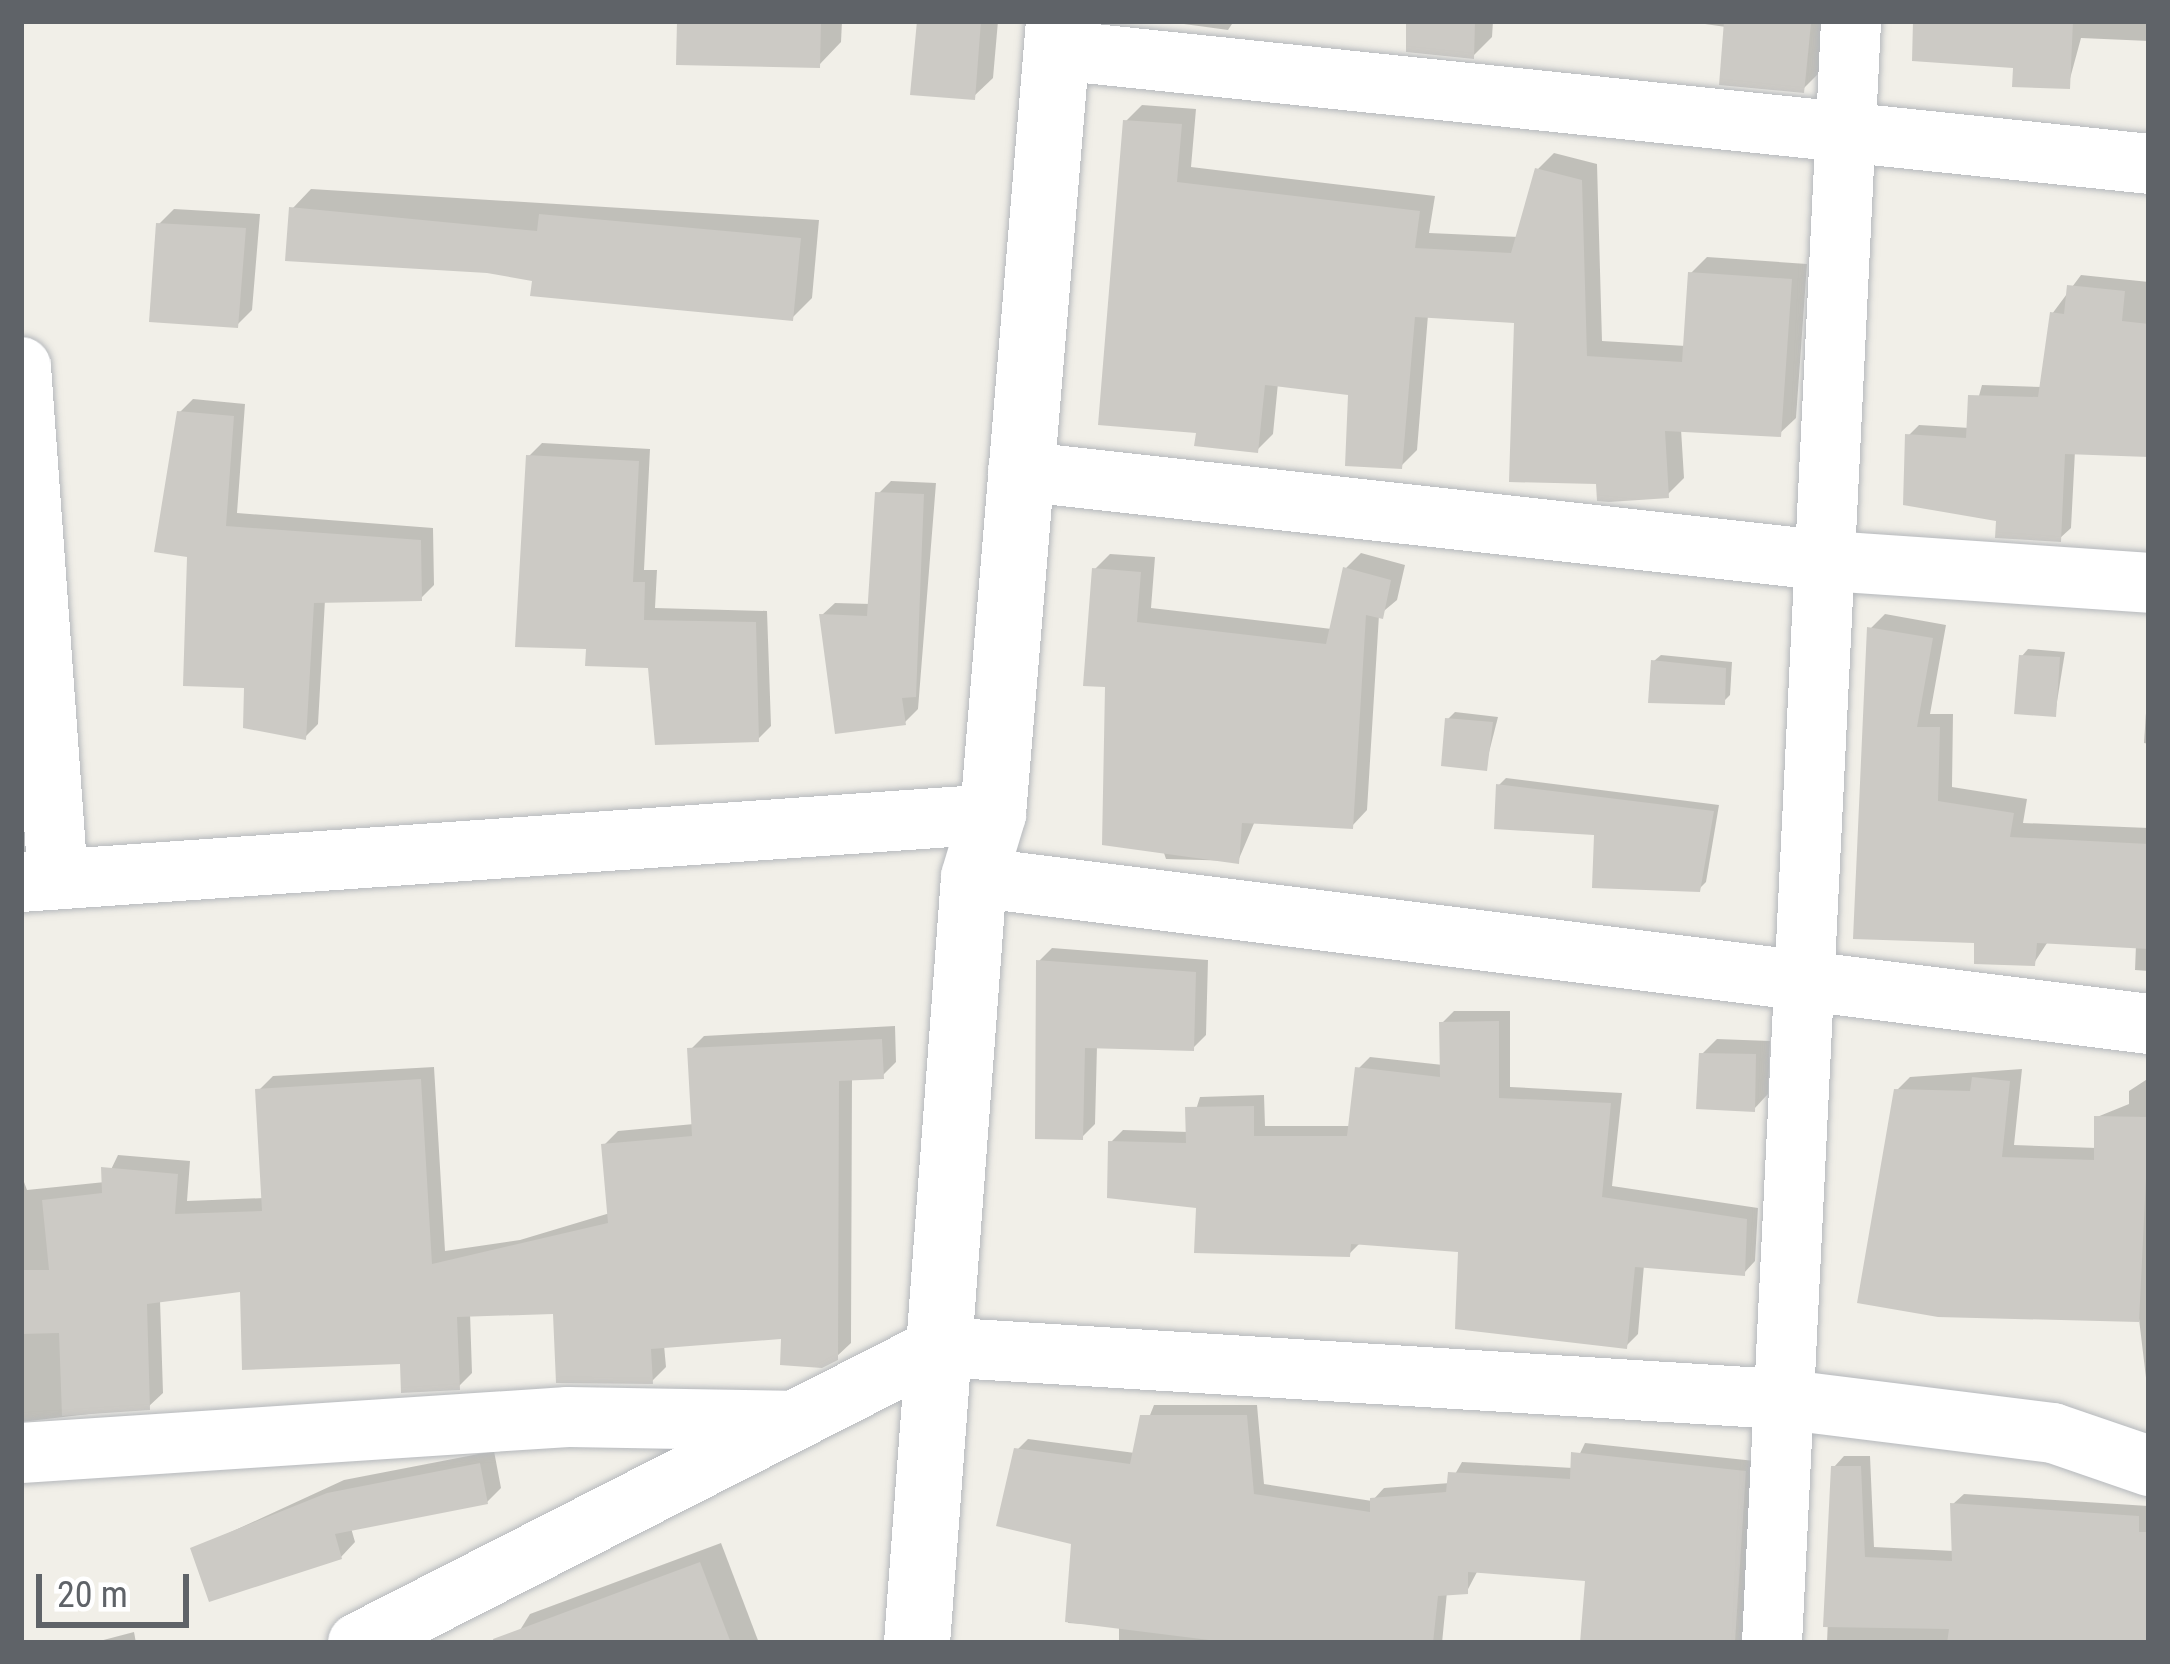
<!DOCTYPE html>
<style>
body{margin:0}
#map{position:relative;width:2170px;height:1664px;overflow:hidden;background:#f1efe8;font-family:"Roboto Condensed",sans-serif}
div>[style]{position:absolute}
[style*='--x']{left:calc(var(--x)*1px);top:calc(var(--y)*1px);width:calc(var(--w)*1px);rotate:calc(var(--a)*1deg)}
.shadow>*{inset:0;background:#0003}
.building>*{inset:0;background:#cccac5}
.roads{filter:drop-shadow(0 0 3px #b5b8bc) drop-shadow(0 0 3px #b5b8bc)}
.minor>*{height:60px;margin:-30px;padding:0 30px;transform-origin:30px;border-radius:30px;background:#fff}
.tertiary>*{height:66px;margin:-33px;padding:0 33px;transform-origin:33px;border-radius:33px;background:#fff}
span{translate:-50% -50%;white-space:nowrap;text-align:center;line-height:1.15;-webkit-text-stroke:12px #fff;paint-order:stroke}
.frame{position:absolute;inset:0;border:24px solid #5f6368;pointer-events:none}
.scale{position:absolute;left:36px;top:1574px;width:153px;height:54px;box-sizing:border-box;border:6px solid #5f6368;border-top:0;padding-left:15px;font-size:36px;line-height:42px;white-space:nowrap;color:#5f6368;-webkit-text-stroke:9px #fff;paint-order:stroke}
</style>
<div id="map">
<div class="shadow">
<div style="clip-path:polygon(680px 21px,842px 21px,841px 42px,819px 65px)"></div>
<div style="clip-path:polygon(919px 21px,998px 21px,993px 78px,973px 97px)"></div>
<div style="clip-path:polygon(1162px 21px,1234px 21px,1228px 30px)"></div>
<div style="clip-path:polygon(1409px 21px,1493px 21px,1492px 37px,1473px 56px)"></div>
<div style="clip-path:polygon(1684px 21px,1827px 21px,1821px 71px,1802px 90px,1726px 27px)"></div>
<div style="clip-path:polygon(1914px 21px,2149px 21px,2149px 41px,2081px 38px,2068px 86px)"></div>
<div style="clip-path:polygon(1142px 105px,1196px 109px,1191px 167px,1435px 196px,1429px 233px,1519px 237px,1538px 169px,1554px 153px,1597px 164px,1602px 341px,1686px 346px,1691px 273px,1707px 257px,1807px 264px,1796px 418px,1779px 434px,1681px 429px,1684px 478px,1667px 495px,1598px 482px,1517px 320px,1428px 315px,1417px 450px,1401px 466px,1351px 392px,1278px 383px,1273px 434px,1257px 450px,1199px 430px,1126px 121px)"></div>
<div style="clip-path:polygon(311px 189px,819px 220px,812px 298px,792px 318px,487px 270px,292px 209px)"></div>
<div style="clip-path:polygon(174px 209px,260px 214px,252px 310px,237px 325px,159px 224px)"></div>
<div style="clip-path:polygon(2081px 275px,2149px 282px,2149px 454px,2075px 451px,2071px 528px,2059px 539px,1999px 519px,1908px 436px,1919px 425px,1970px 428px,1982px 385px,2043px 387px,2052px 314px)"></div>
<div style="clip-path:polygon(193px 399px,245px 404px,237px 513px,433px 528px,434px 585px,421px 598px,325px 600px,318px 724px,305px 737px,247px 685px,190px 555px,179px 413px)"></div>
<div style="clip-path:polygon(542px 443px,650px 449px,644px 570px,657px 570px,655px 608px,767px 611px,771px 726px,758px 739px,651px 665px,589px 647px,529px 456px)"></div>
<div style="clip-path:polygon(891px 481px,936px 483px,918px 709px,905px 722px,822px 615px,835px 603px,871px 604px,878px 494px)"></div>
<div style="clip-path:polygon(1361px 553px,1405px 565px,1397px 600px,1379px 615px,1367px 810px,1352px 826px,1255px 821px,1238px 861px,1166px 859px,1108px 684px,1094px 570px,1110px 554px,1155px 557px,1151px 608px,1332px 629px,1346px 568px)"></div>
<div style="clip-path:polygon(1885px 614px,1946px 625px,1930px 714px,1953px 714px,1952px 787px,2027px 799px,2023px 823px,2149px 828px,2149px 971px,2135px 970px,2136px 945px,2049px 940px,2034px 963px,1977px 940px,1870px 629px)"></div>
<div style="clip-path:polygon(2028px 649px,2065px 652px,2055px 714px,2022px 656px)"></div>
<div style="clip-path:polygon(1661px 655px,1732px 662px,1730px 695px,1723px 702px,1654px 661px)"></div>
<div style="clip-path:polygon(2149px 667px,2149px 744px,2144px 743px)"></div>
<div style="clip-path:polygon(1455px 712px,1498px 717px,1485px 768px,1448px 719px)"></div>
<div style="clip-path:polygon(1506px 778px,1719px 805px,1706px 882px,1699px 889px,1499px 785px)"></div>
<div style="clip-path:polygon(1052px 948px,1208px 960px,1206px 1035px,1193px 1048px,1097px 1046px,1095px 1124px,1082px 1137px,1039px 961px)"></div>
<div style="clip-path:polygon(1454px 1011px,1510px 1011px,1510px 1087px,1622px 1093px,1612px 1186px,1758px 1208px,1755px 1261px,1744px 1273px,1644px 1265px,1638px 1334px,1626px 1346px,1461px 1249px,1362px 1241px,1349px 1254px,1199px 1205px,1111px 1142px,1123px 1130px,1189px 1132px,1200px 1097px,1264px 1095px,1265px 1126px,1351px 1126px,1358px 1069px,1370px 1057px,1443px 1065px,1442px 1023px)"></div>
<div style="clip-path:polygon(895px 1026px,896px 1062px,882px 1076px,852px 1077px,851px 1343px,836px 1357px,784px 1336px,664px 1345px,666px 1367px,652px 1381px,556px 1311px,470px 1313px,472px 1373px,458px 1387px,243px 1288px,160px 1300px,163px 1393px,148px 1407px,21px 1422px,21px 1174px,27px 1190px,105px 1182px,118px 1155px,190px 1161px,187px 1201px,264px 1198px,259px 1090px,273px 1076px,434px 1067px,445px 1251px,520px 1240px,610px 1213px,604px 1145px,618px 1131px,694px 1124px,690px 1050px,704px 1036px)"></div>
<div style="clip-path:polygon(1717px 1039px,1770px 1041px,1768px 1094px,1754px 1109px,1702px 1054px)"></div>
<div style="clip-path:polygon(2022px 1069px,2014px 1145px,2097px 1148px,2097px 1117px,2129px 1104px,2129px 1091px,2149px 1078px,2149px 1403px,2139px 1319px,1897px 1090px,1910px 1077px)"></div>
<div style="clip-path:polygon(1154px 1405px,1257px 1405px,1264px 1484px,1372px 1501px,1384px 1488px,1450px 1483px,1462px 1462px,1573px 1468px,1585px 1443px,1755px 1461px,1747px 1643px,1586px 1643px,1588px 1578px,1478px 1570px,1467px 1591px,1447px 1592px,1442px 1643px,1119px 1643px,1119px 1626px,1068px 1623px,1074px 1541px,1017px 1450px,1028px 1439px,1135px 1453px)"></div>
<div style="clip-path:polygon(494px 1451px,501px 1488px,487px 1502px,351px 1528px,355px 1542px,341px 1557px,194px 1549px,344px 1480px)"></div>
<div style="clip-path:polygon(1844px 1456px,1870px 1456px,1874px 1547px,1954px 1551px,1953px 1504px,1964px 1494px,2148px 1506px,2149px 1643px,1827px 1643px,1834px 1467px)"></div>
<div style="clip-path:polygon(721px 1543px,759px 1643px,512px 1643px,530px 1614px)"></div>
<div style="clip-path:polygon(134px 1632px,136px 1643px,92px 1643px)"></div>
</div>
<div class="building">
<div style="clip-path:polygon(677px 21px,821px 21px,820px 68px,676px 65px)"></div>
<div style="clip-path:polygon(917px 21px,981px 21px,975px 100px,910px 95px)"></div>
<div style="clip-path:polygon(1406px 21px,1475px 21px,1474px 59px,1406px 52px)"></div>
<div style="clip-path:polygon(1724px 21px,1811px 24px,1804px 93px,1719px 85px)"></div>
<div style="clip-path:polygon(1913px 21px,2073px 21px,2070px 89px,2012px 87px,2013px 68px,1912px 61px)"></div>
<div style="clip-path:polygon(1123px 120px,1182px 124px,1177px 182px,1420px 211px,1415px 248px,1511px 253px,1535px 168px,1582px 180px,1587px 356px,1682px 362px,1688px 272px,1792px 279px,1781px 437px,1665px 431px,1669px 498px,1609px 502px,1597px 501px,1596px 484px,1509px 482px,1514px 323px,1415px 317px,1402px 469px,1345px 466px,1348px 395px,1265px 385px,1258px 453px,1194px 446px,1196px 433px,1098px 425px)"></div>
<div style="clip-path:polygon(289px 207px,537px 231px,539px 214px,801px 238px,793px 321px,530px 296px,532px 281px,487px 273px,285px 261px)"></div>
<div style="clip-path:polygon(156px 223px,246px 228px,238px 328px,149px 322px)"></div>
<div style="clip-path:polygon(2067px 285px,2125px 291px,2122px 321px,2149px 324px,2149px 457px,2065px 454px,2061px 542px,1995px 538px,1996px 521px,1903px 505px,1905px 434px,1966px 438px,1968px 395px,2038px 397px,2050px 312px,2064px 314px)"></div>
<div style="clip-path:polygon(177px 411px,234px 416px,226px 526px,421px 540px,422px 601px,314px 603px,306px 740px,243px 728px,244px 688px,183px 686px,187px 557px,154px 552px)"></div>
<div style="clip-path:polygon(526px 455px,639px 461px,633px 582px,645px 582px,644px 620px,756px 622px,759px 742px,655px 745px,648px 668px,585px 666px,586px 649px,515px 647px)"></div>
<div style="clip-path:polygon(875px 492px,924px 494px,916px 697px,902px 698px,906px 725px,835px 734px,819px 614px,867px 616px)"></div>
<div style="clip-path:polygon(1343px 567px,1391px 580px,1383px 619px,1366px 615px,1353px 829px,1242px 823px,1239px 864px,1102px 845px,1105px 687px,1083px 686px,1092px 568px,1141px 572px,1137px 622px,1326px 644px)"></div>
<div style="clip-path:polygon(1867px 627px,1933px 638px,1917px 727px,1940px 727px,1938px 801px,2014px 813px,2010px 837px,2149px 844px,2149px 949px,2037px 943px,2035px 966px,1974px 964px,1974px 943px,1853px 939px)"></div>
<div style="clip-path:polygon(2019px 655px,2060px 657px,2056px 717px,2014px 714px)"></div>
<div style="clip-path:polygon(1651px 660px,1726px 668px,1725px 705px,1648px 703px)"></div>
<div style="clip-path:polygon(1445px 718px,1493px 722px,1487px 771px,1441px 766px)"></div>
<div style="clip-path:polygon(1496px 784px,1714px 811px,1700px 892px,1592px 888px,1594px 835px,1494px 829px)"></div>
<div style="clip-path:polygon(1036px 960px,1196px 972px,1194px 1051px,1085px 1048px,1083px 1140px,1035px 1139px)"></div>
<div style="clip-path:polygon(1499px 1021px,1499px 1098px,1611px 1103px,1602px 1197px,1747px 1219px,1745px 1276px,1635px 1267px,1627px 1349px,1455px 1329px,1458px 1252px,1351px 1244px,1350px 1257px,1194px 1253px,1196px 1208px,1107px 1198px,1108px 1141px,1186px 1143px,1185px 1107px,1254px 1106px,1254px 1136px,1347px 1136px,1355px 1067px,1440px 1077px,1439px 1022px)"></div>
<div style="clip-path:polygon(882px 1039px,884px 1079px,839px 1081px,838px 1360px,822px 1368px,780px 1365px,781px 1339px,651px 1349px,653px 1384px,556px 1383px,553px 1314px,457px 1317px,460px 1390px,401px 1393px,400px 1364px,242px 1370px,240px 1292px,147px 1304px,150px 1410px,62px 1416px,59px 1333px,21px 1334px,21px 1270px,49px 1270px,42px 1200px,102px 1193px,101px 1167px,178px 1174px,175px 1214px,262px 1211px,255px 1089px,421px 1079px,432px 1264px,608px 1223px,601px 1144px,692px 1136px,687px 1048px)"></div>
<div style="clip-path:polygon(1699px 1053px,1756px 1054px,1755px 1112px,1696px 1109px)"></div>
<div style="clip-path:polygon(1972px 1077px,2010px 1081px,2002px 1157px,2094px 1160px,2094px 1116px,2149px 1117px,2139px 1322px,1938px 1317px,1857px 1303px,1894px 1089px,1970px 1091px)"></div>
<div style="clip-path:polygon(1140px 1415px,1247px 1415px,1254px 1494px,1370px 1512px,1370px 1498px,1446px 1492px,1448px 1472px,1570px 1479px,1571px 1452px,1746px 1471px,1735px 1643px,1580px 1643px,1585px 1581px,1468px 1572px,1468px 1594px,1438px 1596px,1433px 1643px,1233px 1643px,1065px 1622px,1071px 1544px,996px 1526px,1014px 1448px,1130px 1464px)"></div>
<div style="clip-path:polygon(480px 1463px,488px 1504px,335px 1534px,342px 1559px,209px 1602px,190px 1548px,327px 1493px)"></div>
<div style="clip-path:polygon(1831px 1466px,1861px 1466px,1865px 1557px,1952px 1561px,1950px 1503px,2139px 1516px,2139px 1532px,2149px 1532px,2149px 1643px,1947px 1643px,1949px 1629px,1823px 1627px)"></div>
<div style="clip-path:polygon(700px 1562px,731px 1643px,494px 1643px,493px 1639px)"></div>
</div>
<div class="roads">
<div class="minor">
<div style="--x:1056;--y:50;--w:1099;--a:5.95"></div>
<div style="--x:21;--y:367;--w:513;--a:85.87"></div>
<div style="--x:1018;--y:471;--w:816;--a:6.33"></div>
<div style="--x:1829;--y:561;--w:321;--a:3.9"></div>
<div style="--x:974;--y:877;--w:1184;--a:7.13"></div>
<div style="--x:21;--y:882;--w:974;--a:-4"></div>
<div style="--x:21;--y:1453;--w:548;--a:-3.77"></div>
<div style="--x:568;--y:1417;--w:220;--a:1"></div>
<div style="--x:358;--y:1643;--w:652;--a:-27"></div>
<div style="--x:939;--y:1347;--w:843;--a:3.54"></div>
<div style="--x:1780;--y:1399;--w:275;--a:7.1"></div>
<div style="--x:2053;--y:1433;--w:102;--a:19"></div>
<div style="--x:1772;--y:1643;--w:1624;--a:-87.21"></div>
</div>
<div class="tertiary">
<div style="--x:917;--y:1643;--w:768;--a:-85.74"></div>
<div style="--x:974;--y:877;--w:66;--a:-73.2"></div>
<div style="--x:993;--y:814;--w:796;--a:-85.24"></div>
</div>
</div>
<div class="frame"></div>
<div class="scale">20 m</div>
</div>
